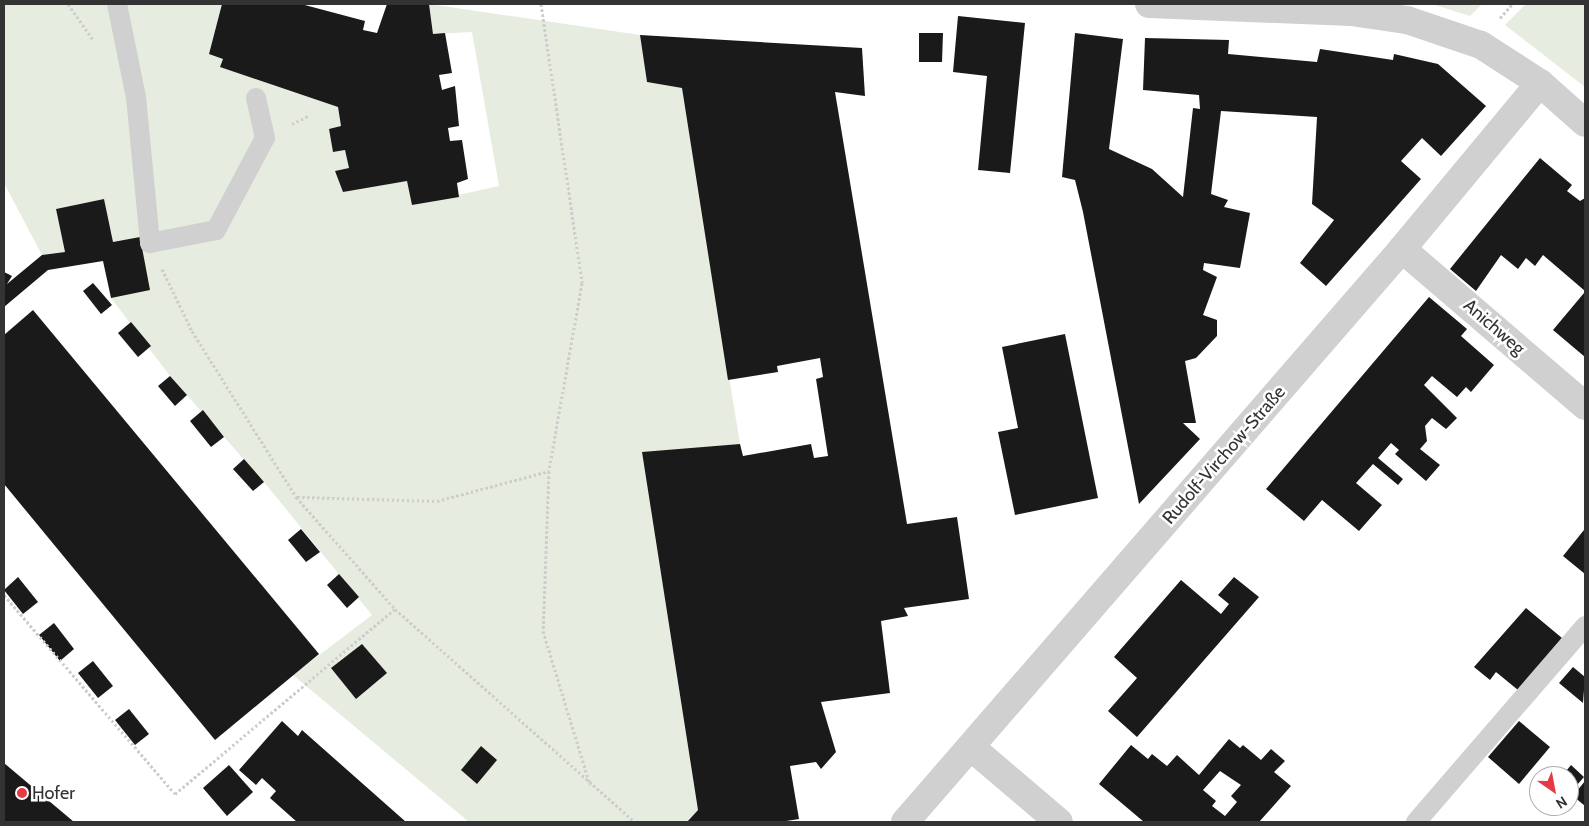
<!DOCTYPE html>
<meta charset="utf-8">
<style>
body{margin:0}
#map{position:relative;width:1589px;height:826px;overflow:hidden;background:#fff;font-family:Cabin,sans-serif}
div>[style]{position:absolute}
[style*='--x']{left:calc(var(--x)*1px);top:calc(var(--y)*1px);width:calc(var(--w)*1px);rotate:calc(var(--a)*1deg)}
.green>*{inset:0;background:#e6ecdf}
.building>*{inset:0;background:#1a1a1a}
.path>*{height:3px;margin-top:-1.5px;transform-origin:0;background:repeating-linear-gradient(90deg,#cdcdcd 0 2.5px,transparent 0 5px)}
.service>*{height:20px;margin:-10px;padding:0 10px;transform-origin:10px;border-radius:10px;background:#d0d0d0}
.minor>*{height:28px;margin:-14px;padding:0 14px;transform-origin:14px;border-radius:14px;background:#d0d0d0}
.dots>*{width:14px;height:14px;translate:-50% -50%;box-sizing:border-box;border:2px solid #fff;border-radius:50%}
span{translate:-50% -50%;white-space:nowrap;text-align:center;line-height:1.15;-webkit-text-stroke:5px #fff;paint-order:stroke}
.street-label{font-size:18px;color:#333}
.poi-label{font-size:18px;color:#333}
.left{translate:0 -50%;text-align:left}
.frame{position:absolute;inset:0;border:5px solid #333;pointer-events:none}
.north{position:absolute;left:1529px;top:766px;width:50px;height:50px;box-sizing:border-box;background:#fff;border:1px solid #adadad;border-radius:50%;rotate:147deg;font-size:14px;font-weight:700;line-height:20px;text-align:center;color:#333}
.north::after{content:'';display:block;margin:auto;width:18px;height:22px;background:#e63946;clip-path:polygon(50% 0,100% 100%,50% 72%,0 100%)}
</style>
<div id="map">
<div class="green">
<div style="clip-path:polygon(4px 4px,222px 4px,209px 53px,223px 59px,220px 67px,338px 107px,341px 126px,329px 130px,333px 152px,345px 150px,349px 168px,335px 171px,343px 192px,407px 181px,413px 205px,499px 186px,472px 32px,433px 34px,429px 4px,640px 35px,647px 82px,682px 88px,740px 444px,642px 453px,698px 810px,687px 822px,469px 822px,293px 675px,372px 615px,264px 482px,170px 376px,111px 298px,140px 237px,113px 242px,104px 199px,56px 209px,65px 252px,42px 255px,4px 183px)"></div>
<div style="clip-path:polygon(1432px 4px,1482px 4px,1470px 16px)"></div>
<div style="clip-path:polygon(1526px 4px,1585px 4px,1585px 87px,1505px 25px)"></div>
</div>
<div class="building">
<div style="clip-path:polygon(222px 4px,301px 4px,365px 21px,363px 30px,377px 33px,387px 4px,429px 4px,433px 34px,445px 33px,452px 73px,439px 75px,442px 90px,455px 86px,459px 126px,448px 128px,450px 141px,462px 140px,468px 179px,457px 183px,459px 197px,412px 205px,407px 181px,343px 192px,335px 171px,349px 168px,345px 150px,333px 152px,329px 129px,341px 126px,338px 107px,220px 67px,223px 59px,209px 54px)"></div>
<div style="clip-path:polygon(958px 16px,1025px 23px,1010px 173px,978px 170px,987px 76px,953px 72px)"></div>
<div style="clip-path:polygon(919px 33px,943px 33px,942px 62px,919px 62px)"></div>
<div style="clip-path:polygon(1075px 33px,1123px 39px,1109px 149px,1152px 169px,1183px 197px,1193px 108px,1200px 109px,1199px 95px,1143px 90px,1145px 38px,1229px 40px,1228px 54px,1317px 62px,1320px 49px,1393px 60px,1394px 54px,1438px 64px,1486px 106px,1441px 156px,1422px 138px,1401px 161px,1421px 179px,1326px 286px,1300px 263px,1334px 220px,1312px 204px,1317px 117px,1221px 111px,1211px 194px,1228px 200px,1224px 207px,1250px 213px,1240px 268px,1204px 263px,1203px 270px,1217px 277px,1203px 315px,1217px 320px,1217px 336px,1196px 358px,1185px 361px,1196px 423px,1183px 423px,1200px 439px,1139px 504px,1083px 212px,1075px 180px,1062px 177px)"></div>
<div style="clip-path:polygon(640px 35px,862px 48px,865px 96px,835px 92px,907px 524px,957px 517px,969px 599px,904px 608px,908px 616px,881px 621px,890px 693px,821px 702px,836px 752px,821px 769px,816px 762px,790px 766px,799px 819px,780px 822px,687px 822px,698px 810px,642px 452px,740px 444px,743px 456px,811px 444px,814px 458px,828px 456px,816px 379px,823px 377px,820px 358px,777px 366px,778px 372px,728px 380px,682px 88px,647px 82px)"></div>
<div style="clip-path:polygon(1540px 158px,1572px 185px,1567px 191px,1580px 201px,1585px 198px,1585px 291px,1543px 255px,1535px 266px,1526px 258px,1518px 269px,1501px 255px,1476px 291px,1450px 269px)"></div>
<div style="clip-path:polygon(104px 199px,113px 242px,140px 237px,150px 290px,111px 298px,103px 261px,48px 270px,4px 307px,4px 272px,12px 276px,7px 284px,42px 255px,65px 252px,56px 209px)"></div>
<div style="clip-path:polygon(93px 283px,112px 305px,101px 314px,83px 291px)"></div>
<div style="clip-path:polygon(1584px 293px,1585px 294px,1585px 357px,1553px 330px)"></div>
<div style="clip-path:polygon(1429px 297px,1467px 329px,1461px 336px,1494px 365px,1471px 392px,1466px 387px,1457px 397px,1432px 376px,1424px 385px,1457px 418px,1446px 429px,1432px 418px,1425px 426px,1427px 441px,1420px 449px,1440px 465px,1426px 481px,1395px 454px,1399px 450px,1391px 443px,1378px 458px,1403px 479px,1398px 485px,1373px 464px,1356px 483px,1382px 505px,1359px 531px,1322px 500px,1304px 521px,1266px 489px)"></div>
<div style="clip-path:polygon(33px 310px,319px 654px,215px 740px,4px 484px,4px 335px)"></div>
<div style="clip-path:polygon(131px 322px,151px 346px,138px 357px,118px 333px)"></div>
<div style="clip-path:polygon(1065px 334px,1098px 498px,1015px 515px,998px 432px,1018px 428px,1002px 347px)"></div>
<div style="clip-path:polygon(170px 376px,187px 395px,175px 406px,158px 386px)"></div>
<div style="clip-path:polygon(203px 410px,224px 437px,211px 447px,190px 421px)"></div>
<div style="clip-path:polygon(244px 459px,264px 482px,253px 491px,233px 469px)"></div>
<div style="clip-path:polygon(301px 529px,320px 552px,306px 562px,288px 540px)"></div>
<div style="clip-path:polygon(1584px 530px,1585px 531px,1585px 574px,1563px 556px)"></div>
<div style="clip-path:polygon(339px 574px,359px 597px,347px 608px,327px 585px)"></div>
<div style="clip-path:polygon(18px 577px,38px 602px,23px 614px,4px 590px)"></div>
<div style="clip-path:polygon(1234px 577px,1259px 597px,1137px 737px,1108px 711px,1137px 678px,1114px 657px,1181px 580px,1221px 614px,1229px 604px,1218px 595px)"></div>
<div style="clip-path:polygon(1526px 608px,1562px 638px,1518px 690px,1496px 672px,1490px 680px,1474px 667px)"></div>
<div style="clip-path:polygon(54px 623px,74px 649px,60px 661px,39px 635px)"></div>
<div style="clip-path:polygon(362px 644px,387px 673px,356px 699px,331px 668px)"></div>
<div style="clip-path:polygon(93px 661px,113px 686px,98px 698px,78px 673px)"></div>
<div style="clip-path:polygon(1573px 667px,1585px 677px,1583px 703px,1559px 683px)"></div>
<div style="clip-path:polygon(129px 709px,149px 734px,135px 745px,115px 720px)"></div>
<div style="clip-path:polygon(282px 721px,298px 736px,302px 730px,406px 822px,297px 822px,270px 798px,276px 791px,262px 778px,256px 785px,239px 770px)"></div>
<div style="clip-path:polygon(1519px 721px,1550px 747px,1519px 784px,1488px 757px)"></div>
<div style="clip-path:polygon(evenodd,1229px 739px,1240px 748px,1243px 745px,1261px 760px,1271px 749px,1285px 761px,1274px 772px,1291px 786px,1259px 822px,1144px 822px,1099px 784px,1131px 745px,1148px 759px,1152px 754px,1167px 766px,1177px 755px,1199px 775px,1229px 739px,1220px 771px,1241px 785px,1231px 796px,1237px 802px,1225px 816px,1212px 806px,1216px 801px,1203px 790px,1220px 771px)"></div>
<div style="clip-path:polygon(481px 746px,497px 760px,477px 784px,461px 770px)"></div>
<div style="clip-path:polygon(4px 763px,74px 822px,4px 822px)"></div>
<div style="clip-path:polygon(229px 765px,253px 792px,227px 816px,203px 788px)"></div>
<div style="clip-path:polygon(1571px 765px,1584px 777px,1570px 793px,1569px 776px,1562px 776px)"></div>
<div style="clip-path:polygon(1585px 781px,1585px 806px,1573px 796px)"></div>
</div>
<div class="path">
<div style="--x:68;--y:4;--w:44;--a:55.2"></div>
<div style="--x:541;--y:4;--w:282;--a:81.6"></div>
<div style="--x:582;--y:283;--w:191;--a:100"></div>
<div style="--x:549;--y:471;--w:160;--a:92.1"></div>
<div style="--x:543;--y:631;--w:161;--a:73"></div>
<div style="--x:1500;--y:18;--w:18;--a:-49"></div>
<div style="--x:292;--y:124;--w:18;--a:-27"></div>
<div style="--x:162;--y:269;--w:69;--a:64.2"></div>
<div style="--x:192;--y:331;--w:196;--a:57.9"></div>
<div style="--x:296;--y:497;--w:149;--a:48.5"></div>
<div style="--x:395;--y:609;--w:321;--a:41.6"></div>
<div style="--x:297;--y:497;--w:140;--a:1.6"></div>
<div style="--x:437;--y:501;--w:116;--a:-15"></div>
<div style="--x:4;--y:595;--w:262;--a:49.3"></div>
<div style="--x:175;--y:794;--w:287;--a:-40.1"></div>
</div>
<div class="service">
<div style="--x:117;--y:4;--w:95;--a:78.5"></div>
<div style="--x:136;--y:97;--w:147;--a:84.5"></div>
<div style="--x:150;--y:243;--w:67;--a:-11.1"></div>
<div style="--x:216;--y:230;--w:104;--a:-62"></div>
<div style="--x:265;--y:138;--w:41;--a:-102.7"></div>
<div style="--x:1416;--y:822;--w:259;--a:-49.2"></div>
</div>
<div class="minor">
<div style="--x:1149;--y:4;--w:202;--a:2.3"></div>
<div style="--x:1351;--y:12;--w:57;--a:8.1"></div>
<div style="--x:1407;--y:20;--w:78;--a:18.7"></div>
<div style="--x:1481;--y:45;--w:70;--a:32.8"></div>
<div style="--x:1540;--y:83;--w:60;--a:41.6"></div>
<div style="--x:1402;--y:249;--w:241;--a:40.6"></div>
<div style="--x:972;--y:748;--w:114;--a:40.4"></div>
<div style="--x:905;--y:822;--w:759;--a:-49.06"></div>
<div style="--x:1402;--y:249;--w:216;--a:-50.3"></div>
</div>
<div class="dots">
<div style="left:22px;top:793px;background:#e63946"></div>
</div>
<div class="street-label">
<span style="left:1494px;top:327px;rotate:41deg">Anichweg</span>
<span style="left:1224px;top:455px;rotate:-49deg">Rudolf-Virchow-Straße</span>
</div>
<div class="poi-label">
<span class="left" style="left:32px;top:793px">Hofer</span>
</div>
<div class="frame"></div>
<div class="north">N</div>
</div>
